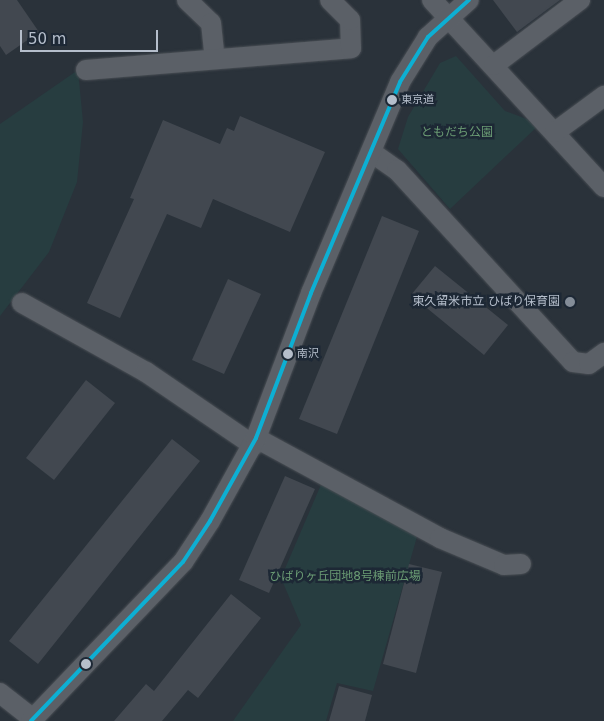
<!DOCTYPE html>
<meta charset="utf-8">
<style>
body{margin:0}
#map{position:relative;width:604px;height:721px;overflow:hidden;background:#2a323a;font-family:"DejaVu Sans","Noto Sans JP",sans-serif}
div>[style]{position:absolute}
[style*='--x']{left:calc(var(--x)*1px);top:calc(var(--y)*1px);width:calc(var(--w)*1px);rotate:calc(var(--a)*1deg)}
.green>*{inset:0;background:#273d40}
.building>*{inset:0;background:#424850}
.roads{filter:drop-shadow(0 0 1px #494e54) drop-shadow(0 0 1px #494e54)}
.minor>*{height:20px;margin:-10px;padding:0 10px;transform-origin:10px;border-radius:10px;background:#5b6067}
.bus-1>*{height:4px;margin:-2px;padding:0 2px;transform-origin:2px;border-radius:2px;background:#0dafd3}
.dots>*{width:14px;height:14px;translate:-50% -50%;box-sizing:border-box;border:2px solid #1d2835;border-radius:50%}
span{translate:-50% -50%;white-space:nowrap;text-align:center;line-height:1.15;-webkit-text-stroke:5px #1d2835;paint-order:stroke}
.bus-label{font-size:11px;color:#b5becb}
.left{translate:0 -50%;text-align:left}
.park-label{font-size:12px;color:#6b9c74}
.poi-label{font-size:12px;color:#b5becb}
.right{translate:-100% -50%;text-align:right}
.scale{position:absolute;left:20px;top:30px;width:138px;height:22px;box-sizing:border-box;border:2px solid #b5becb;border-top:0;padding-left:6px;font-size:15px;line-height:18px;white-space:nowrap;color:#b5becb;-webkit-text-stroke:4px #1d2835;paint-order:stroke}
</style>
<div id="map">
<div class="green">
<div style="clip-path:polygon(456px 56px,505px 111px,540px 124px,450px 209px,398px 149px,408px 117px,440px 63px)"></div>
<div style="clip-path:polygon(78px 70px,83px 122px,77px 182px,49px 252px,0 316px,0 124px)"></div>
<div style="clip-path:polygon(323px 480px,418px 533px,373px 691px,337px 683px,326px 721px,233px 721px,301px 625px,281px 578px)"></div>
</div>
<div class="building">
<div style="clip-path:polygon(0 0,17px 0,39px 32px,6px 55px,0 46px)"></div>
<div style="clip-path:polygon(493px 0,560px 0,517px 32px)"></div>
<div style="clip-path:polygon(240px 116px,325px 152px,290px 232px,213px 199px,201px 228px,167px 214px,120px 318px,87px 303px,134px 199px,130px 198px,163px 120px,220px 144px,227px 128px,234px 131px)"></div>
<div style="clip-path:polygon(382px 216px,419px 231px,337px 434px,299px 419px)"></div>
<div style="clip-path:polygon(435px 266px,508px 325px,484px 355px,411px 295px)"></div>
<div style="clip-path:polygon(228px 279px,261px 294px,224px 374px,192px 360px)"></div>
<div style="clip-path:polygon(86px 380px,115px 403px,54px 480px,26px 458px)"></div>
<div style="clip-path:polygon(172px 439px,200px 461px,38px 664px,9px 641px)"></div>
<div style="clip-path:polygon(285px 476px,315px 489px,269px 593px,239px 580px)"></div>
<div style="clip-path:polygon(409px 564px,442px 572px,416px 673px,383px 664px)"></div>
<div style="clip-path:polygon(231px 594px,261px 618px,198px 698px,188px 690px,162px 721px,114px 721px,146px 684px,154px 691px)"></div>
<div style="clip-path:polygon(339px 686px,372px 695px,365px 721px,329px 721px)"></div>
</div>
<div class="roads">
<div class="minor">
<div style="--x:187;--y:0;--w:33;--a:44"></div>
<div style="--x:211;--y:23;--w:36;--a:84"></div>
<div style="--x:432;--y:0;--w:254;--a:47.4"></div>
<div style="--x:494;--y:65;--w:108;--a:-37.1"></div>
<div style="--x:86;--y:70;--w:266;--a:-4.7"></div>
<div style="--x:351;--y:48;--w:28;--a:-92"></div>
<div style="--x:350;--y:20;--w:28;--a:-135"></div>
<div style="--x:555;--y:132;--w:61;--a:-36.3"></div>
<div style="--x:371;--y:152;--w:32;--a:35"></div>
<div style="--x:397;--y:170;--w:260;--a:47.5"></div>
<div style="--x:573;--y:362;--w:16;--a:7"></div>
<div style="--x:589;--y:364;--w:19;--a:-36"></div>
<div style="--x:22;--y:303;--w:142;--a:29.1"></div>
<div style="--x:146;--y:372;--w:130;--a:34.3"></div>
<div style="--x:256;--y:438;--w:209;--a:28.5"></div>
<div style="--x:440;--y:538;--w:69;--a:22.9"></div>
<div style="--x:504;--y:565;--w:17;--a:-3"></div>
<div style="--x:0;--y:693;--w:42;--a:38.2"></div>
<div style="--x:31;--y:721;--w:220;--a:-46.3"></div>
<div style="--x:183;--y:562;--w:49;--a:-56.6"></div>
<div style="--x:210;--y:521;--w:95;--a:-61"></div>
<div style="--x:256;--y:438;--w:155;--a:-69.2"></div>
<div style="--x:311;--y:293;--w:229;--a:-67.1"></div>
<div style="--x:400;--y:82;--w:53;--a:-58.1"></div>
<div style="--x:428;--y:37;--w:55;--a:-42.1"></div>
</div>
</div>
<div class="bus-1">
<div style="--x:31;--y:721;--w:220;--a:-46.3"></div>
<div style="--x:183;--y:562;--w:49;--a:-56.6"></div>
<div style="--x:210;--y:521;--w:95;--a:-61"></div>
<div style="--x:256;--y:438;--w:155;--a:-69.2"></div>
<div style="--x:311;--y:293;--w:229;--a:-67.1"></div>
<div style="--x:400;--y:82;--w:53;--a:-58.1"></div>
<div style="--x:428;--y:37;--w:55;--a:-42.1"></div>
</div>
<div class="dots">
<div style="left:392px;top:100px;background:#b5becb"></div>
<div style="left:570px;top:302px;background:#848d98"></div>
<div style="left:288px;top:354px;background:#b5becb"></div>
<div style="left:86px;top:664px;background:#b5becb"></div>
</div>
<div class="bus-label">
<span class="left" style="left:401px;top:100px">東京道</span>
<span class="left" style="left:297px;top:354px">南沢</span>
</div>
<div class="park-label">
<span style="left:457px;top:133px">ともだち公園</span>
<span style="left:345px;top:577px">ひばりヶ丘団地8号棟前広場</span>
</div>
<div class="poi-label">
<span class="right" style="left:560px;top:302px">東久留米市立 ひばり保育園</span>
</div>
<div class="scale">50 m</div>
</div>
